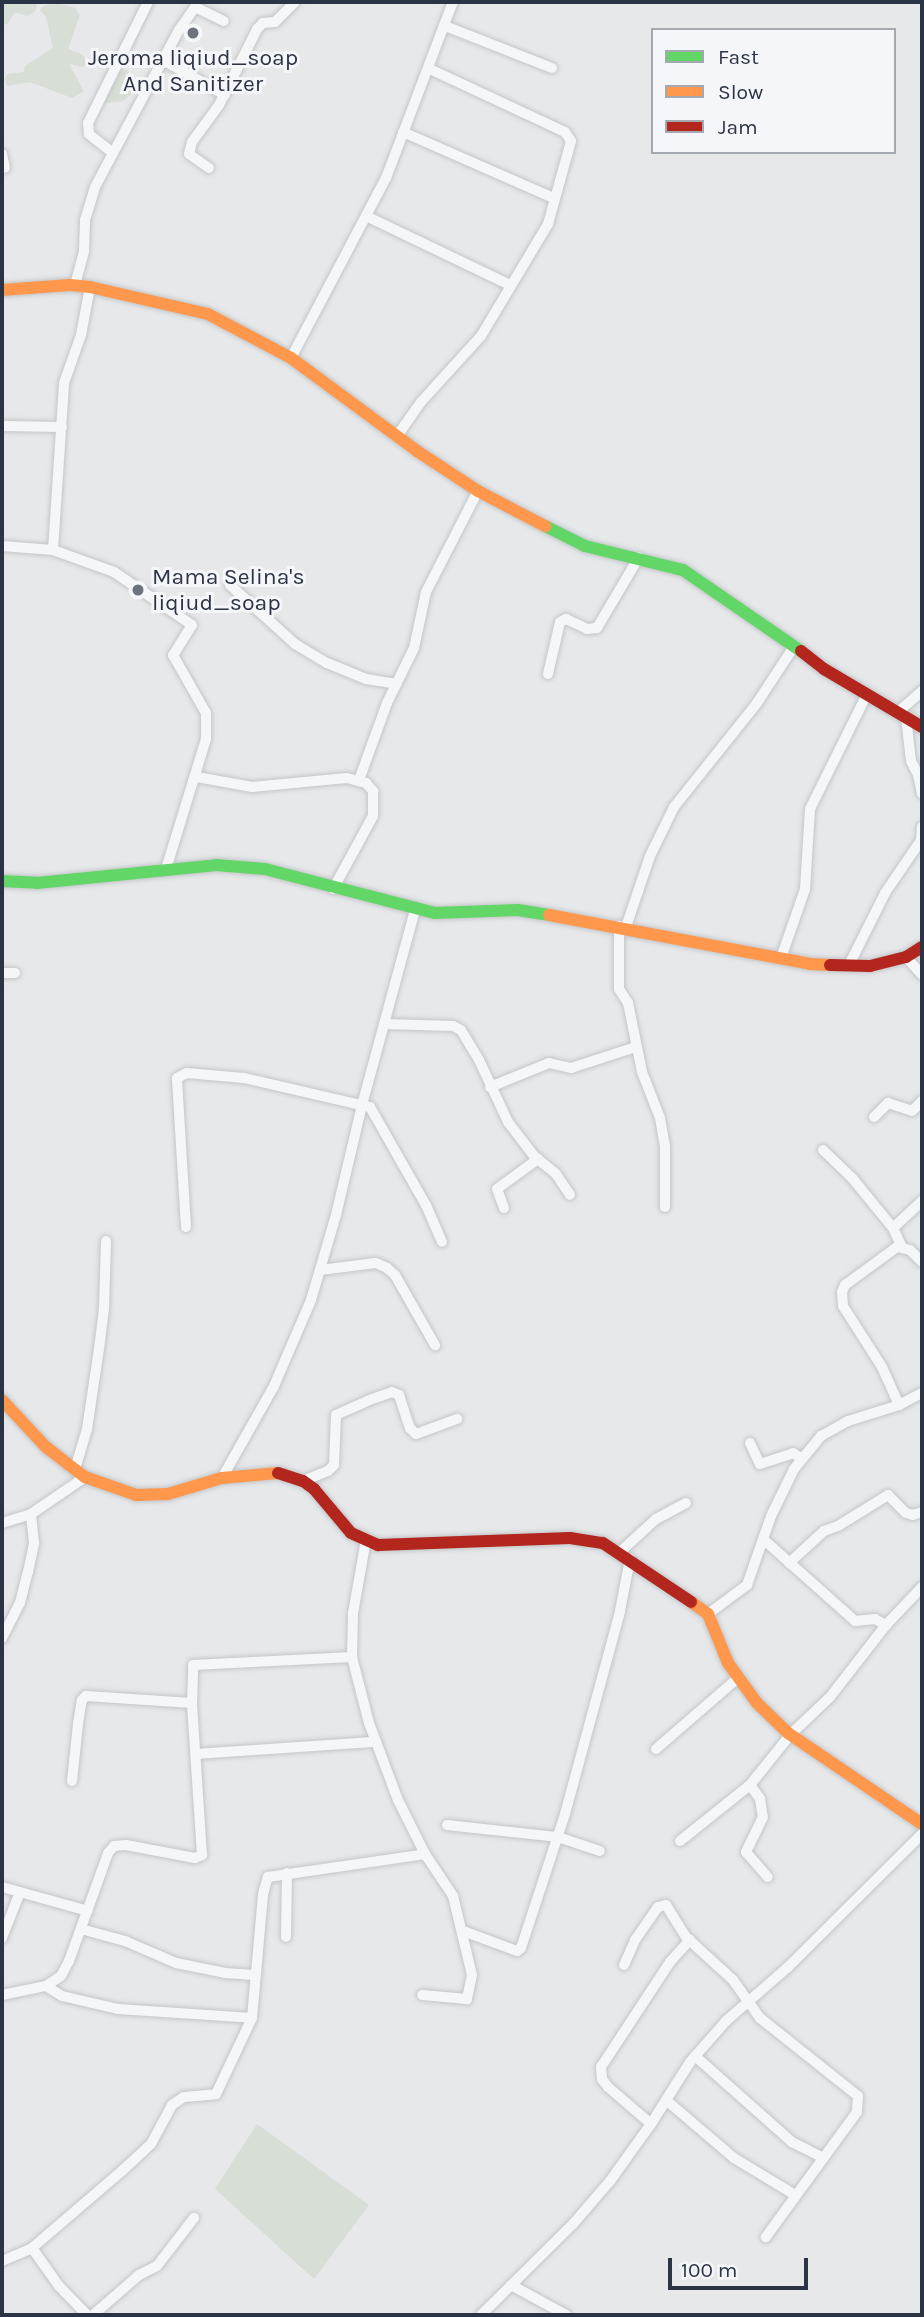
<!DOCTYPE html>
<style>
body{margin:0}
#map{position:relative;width:924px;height:2317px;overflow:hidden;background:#e6e8ea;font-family:Karla,sans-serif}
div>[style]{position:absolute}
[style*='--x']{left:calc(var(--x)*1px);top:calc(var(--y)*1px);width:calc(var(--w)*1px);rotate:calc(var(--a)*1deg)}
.green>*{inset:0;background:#d6ded6}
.roads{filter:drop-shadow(0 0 2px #c4c6c8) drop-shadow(0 0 2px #c4c6c8)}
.street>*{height:10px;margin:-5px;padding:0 5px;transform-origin:5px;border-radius:5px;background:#f5f6f7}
.fast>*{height:12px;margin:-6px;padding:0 6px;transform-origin:6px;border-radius:6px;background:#63d668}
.slow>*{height:12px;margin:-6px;padding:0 6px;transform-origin:6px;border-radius:6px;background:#ff974d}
.jam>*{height:12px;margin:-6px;padding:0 6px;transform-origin:6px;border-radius:6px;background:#b3261e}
.dots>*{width:19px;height:19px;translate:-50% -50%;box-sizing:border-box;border:4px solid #f4f6f9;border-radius:50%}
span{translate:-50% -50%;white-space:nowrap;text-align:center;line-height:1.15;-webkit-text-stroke:6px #f4f6f9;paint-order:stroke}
.poi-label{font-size:23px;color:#2b3445}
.left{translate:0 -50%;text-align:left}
.frame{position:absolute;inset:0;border:4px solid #2b3445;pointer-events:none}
.legend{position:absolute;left:651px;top:28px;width:245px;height:126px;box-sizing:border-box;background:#f4f6f9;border:2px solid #a4a8b1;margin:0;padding:9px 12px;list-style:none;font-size:21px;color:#2b3445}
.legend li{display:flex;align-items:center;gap:14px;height:35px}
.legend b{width:35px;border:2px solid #a4a8b1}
.scale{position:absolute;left:668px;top:2258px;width:140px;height:32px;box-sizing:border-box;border:4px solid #2b3445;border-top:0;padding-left:9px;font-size:21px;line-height:24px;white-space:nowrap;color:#2b3445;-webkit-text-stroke:5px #f4f6f9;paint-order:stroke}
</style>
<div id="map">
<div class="green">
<div style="clip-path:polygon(2px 2px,38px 2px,35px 11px,27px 16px,15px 12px,8px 23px,2px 26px)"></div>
<div style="clip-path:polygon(60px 4px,75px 8px,80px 15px,68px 49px,81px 54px,90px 62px,82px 67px,69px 64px,84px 91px,72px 98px,30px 82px,7px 86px,5px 79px,7px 74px,24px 72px,25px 66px,53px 48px,46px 17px,40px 10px,45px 5px)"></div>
<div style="clip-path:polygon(127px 70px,134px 77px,133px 93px,123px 101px,107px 103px,103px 99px,118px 72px)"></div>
<div style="clip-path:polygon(257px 2124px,369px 2205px,314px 2279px,215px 2189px)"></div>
</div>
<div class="roads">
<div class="street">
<div style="--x:445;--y:26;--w:115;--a:21.4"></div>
<div style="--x:163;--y:60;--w:71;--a:29.4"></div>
<div style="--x:403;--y:132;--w:164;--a:23.7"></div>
<div style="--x:113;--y:153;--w:31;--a:-142"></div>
<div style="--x:89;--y:134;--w:11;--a:-95"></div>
<div style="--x:88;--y:123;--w:135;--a:-63.6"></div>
<div style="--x:2;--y:154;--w:14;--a:78"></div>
<div style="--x:209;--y:168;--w:24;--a:-145"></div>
<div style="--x:189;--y:154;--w:12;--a:-76"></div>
<div style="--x:192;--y:142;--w:46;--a:-53.9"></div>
<div style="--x:219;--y:105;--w:85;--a:-63.4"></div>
<div style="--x:257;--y:29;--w:8;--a:-45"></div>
<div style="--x:263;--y:23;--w:12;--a:-5"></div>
<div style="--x:275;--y:22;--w:28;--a:-45"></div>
<div style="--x:366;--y:216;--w:160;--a:25.6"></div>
<div style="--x:75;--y:285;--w:35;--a:-75"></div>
<div style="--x:84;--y:251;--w:31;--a:-88"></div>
<div style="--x:85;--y:220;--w:34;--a:-73"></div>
<div style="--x:95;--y:187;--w:178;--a:-61.9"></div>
<div style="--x:179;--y:30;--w:28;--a:-55"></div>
<div style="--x:195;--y:7;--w:32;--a:26"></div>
<div style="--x:291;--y:358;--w:204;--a:-62.2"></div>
<div style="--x:386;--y:178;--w:188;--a:-69.2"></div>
<div style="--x:2;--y:426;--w:60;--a:1"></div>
<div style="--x:397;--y:436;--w:42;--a:-54.8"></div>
<div style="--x:421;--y:402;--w:89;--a:-47.7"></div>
<div style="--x:481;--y:336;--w:131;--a:-59.1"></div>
<div style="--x:548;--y:224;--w:86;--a:-74.5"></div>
<div style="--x:571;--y:141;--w:11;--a:-124"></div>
<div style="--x:565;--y:132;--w:151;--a:-155"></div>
<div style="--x:2;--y:546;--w:51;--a:4.5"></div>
<div style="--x:53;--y:550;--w:65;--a:19.8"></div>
<div style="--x:114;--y:572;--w:94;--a:34.2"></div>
<div style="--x:192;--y:625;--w:36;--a:122"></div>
<div style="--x:173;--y:655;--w:67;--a:60.4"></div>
<div style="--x:206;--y:713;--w:26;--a:90"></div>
<div style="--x:206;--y:739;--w:136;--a:107.1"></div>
<div style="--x:53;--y:550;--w:167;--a:-86.2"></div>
<div style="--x:64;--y:383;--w:51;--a:-70.5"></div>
<div style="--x:81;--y:335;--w:49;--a:-79.4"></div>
<div style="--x:230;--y:585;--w:88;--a:42.2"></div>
<div style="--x:295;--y:644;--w:37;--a:31"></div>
<div style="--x:327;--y:663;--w:42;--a:22.3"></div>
<div style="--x:366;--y:679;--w:31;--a:9"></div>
<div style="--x:548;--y:674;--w:53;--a:-77"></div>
<div style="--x:560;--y:622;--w:7;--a:-27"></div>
<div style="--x:566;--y:619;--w:23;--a:25"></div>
<div style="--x:587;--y:629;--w:10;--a:-6"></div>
<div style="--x:597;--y:628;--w:82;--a:-59.4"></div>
<div style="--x:898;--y:712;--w:32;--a:-41"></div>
<div style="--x:906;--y:717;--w:44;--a:83.5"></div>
<div style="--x:911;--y:761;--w:16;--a:63"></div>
<div style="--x:918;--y:775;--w:19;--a:78"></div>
<div style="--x:197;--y:777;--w:56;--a:10.3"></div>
<div style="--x:252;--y:787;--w:95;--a:-5.4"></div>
<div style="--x:347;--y:778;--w:20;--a:15"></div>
<div style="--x:366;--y:783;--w:11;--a:49"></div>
<div style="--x:373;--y:791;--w:25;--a:90"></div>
<div style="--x:373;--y:816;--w:83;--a:118.7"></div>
<div style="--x:359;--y:780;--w:82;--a:-70"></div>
<div style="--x:387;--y:703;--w:61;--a:-63.9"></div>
<div style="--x:414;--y:648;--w:57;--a:-77.9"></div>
<div style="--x:426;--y:592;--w:114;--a:-62.8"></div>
<div style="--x:619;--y:926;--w:63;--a:90"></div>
<div style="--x:619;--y:989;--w:17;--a:57"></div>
<div style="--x:628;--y:1003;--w:70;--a:78.5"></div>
<div style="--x:642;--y:1072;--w:49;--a:68.6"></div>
<div style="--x:660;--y:1118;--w:29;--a:80"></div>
<div style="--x:665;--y:1147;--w:60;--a:90"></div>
<div style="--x:626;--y:927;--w:75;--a:-71.3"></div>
<div style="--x:650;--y:856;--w:55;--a:-63.9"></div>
<div style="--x:674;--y:807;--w:133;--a:-51.4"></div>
<div style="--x:757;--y:703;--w:69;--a:-56.8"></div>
<div style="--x:906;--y:957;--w:24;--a:48"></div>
<div style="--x:781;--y:958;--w:73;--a:-70.8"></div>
<div style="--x:805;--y:889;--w:80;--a:-86.4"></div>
<div style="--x:810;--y:809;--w:128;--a:-63.6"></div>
<div style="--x:849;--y:965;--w:80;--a:-63.4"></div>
<div style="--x:885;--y:893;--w:64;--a:-55.8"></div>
<div style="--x:921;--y:840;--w:13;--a:-86"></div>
<div style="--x:2;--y:973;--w:13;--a:0"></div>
<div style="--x:385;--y:1024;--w:68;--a:1.7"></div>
<div style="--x:453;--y:1026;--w:9;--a:27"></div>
<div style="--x:461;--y:1030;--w:35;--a:59"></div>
<div style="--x:479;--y:1060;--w:68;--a:64.9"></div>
<div style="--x:508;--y:1122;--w:43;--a:52.6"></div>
<div style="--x:534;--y:1156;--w:28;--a:39"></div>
<div style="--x:556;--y:1174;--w:25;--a:56"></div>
<div style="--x:490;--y:1087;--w:64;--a:-22.1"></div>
<div style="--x:549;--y:1063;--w:23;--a:13"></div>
<div style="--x:571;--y:1068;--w:68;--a:-17.9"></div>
<div style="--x:874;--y:1117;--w:20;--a:-45"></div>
<div style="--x:888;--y:1103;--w:25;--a:18"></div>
<div style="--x:912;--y:1111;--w:14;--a:-45"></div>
<div style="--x:823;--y:1150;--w:42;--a:44"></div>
<div style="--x:853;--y:1179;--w:63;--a:50.8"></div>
<div style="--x:893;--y:1228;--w:21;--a:65"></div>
<div style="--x:504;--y:1208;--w:20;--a:-110"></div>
<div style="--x:497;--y:1189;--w:51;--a:-36.2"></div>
<div style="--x:186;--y:1227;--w:149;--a:-93.5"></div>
<div style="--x:177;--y:1078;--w:11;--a:-27"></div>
<div style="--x:187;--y:1073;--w:57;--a:5"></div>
<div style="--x:244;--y:1078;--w:129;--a:13"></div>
<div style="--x:370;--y:1107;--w:113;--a:60.3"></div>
<div style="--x:426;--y:1205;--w:40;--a:66.6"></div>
<div style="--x:893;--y:1228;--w:40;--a:-43"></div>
<div style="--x:320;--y:1270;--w:56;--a:-7.1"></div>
<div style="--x:376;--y:1263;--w:12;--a:24"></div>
<div style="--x:387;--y:1268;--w:11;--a:41"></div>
<div style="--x:395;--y:1275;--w:81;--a:60.3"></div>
<div style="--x:899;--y:1405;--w:42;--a:-114.1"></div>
<div style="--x:882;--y:1367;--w:72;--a:-122.6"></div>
<div style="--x:843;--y:1306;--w:14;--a:-94"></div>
<div style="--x:842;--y:1292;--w:8;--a:-67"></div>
<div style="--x:845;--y:1285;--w:64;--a:-36.2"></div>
<div style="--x:897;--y:1247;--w:13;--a:13"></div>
<div style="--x:910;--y:1250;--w:17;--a:45"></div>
<div style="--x:750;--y:1443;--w:23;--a:65"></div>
<div style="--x:760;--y:1464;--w:35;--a:-18"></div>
<div style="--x:793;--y:1453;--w:9;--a:32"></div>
<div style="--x:75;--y:1469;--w:42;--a:-73.3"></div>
<div style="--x:87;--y:1429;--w:81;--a:-81.5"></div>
<div style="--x:99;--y:1349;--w:41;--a:-83"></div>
<div style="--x:104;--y:1308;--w:67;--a:-88.3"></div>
<div style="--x:222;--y:1478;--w:106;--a:-60.5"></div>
<div style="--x:274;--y:1386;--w:94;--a:-66.7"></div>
<div style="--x:311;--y:1300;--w:89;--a:-73.6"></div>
<div style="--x:336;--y:1215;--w:113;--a:-76.7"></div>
<div style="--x:362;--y:1105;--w:202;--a:-74.8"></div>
<div style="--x:303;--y:1481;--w:27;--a:-22"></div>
<div style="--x:328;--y:1471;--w:8;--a:-45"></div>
<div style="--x:334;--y:1465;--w:50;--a:-87.7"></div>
<div style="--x:336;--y:1415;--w:39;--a:-24"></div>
<div style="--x:372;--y:1399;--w:21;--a:-19"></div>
<div style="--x:392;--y:1392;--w:8;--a:23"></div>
<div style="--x:399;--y:1395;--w:35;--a:72"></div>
<div style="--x:410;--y:1428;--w:8;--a:45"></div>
<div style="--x:416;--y:1434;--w:44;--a:-20.1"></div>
<div style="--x:2;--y:1523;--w:30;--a:-17"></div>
<div style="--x:31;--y:1514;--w:65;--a:-34.4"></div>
<div style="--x:763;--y:1539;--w:123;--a:41.7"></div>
<div style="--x:855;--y:1621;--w:20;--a:-6"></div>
<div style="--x:875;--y:1619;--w:13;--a:29"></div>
<div style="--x:366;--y:1540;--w:74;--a:100.1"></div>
<div style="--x:353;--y:1613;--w:44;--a:91.3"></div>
<div style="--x:352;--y:1657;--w:68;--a:75.6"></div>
<div style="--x:369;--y:1723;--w:82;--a:69.4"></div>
<div style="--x:398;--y:1800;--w:60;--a:63.4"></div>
<div style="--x:425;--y:1854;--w:50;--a:56.3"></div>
<div style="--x:453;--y:1896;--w:81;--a:76.5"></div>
<div style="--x:472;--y:1975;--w:25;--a:102"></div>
<div style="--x:467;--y:1999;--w:45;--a:-174.9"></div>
<div style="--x:620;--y:1552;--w:49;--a:-42.5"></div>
<div style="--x:656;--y:1519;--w:34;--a:-28"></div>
<div style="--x:789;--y:1563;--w:47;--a:-42.4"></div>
<div style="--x:824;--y:1531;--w:15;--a:-20"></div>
<div style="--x:838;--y:1526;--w:59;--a:-31.8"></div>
<div style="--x:888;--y:1495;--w:25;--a:45"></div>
<div style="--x:906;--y:1513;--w:7;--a:16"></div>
<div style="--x:913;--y:1515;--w:9;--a:-18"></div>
<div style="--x:708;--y:1614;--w:49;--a:-36.6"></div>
<div style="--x:747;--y:1585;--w:73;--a:-70.8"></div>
<div style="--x:771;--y:1516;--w:52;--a:-63.9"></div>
<div style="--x:794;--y:1469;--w:43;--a:-50.7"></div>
<div style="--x:821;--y:1436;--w:31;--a:-29"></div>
<div style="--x:848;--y:1421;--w:53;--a:-17.4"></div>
<div style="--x:899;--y:1405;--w:26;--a:-28"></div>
<div style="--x:2;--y:1638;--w:39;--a:-63"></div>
<div style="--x:20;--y:1603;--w:32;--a:-76"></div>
<div style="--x:28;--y:1572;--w:30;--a:-78"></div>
<div style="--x:34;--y:1543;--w:29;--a:-96"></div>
<div style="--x:656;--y:1749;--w:108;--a:-40.9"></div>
<div style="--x:197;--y:1754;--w:178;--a:-3.9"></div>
<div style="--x:72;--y:1781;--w:57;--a:-84"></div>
<div style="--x:78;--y:1724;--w:24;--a:-81"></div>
<div style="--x:82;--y:1700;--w:6;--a:-45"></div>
<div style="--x:86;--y:1696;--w:106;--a:3.8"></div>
<div style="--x:750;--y:1785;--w:17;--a:54"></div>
<div style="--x:760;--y:1799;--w:18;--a:81"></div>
<div style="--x:763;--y:1817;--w:39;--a:116"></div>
<div style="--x:746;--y:1852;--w:33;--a:49"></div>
<div style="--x:447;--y:1825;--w:112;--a:6.2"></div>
<div style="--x:558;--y:1837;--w:44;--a:18.4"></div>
<div style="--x:680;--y:1841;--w:90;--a:-38.7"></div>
<div style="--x:750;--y:1785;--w:64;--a:-51.3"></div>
<div style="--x:790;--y:1735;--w:55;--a:-43.5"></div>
<div style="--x:830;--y:1697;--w:91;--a:-52.1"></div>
<div style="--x:886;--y:1625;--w:52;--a:-46.5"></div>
<div style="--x:2;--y:1887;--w:89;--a:15.6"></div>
<div style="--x:81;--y:1929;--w:46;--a:15.3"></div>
<div style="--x:125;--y:1941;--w:56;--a:23.3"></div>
<div style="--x:176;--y:1963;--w:50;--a:11.5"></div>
<div style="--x:225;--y:1973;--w:29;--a:4"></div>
<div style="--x:463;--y:1931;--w:58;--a:20.3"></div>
<div style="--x:517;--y:1951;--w:5;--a:-37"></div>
<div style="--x:521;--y:1948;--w:141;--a:-71.8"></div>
<div style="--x:565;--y:1814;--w:210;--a:-74.8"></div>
<div style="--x:620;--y:1611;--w:53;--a:-79.1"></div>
<div style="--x:286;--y:1937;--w:64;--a:-89.1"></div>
<div style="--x:2;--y:1938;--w:49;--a:-68.6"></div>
<div style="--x:624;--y:1965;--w:27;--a:-66"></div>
<div style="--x:635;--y:1940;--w:40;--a:-55.1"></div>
<div style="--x:658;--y:1907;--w:8;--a:-14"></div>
<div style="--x:666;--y:1905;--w:39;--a:58"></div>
<div style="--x:687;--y:1938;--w:62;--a:42.4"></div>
<div style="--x:733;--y:1980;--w:47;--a:54.6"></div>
<div style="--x:760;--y:2018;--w:125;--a:38.5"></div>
<div style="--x:858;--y:2096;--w:16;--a:94"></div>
<div style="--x:857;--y:2112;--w:155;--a:126.1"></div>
<div style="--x:46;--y:1986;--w:19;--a:32"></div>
<div style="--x:62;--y:1996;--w:57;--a:13.1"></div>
<div style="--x:118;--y:2009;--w:134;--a:3.8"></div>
<div style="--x:2;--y:1995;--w:45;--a:-11.6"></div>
<div style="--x:46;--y:1986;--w:18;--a:-34"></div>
<div style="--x:61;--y:1976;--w:17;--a:-62"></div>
<div style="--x:69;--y:1961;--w:115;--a:-70.1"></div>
<div style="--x:108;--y:1853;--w:9;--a:-49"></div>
<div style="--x:114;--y:1846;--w:12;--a:-5"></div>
<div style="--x:126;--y:1845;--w:70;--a:10.7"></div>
<div style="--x:195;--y:1858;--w:8;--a:-23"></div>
<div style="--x:202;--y:1855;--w:152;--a:-93.8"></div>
<div style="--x:192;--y:1703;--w:38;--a:-88"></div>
<div style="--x:193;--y:1665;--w:159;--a:-2.9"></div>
<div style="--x:695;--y:2056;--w:130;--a:41.6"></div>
<div style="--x:792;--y:2142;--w:35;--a:27"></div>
<div style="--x:666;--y:2100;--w:89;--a:40.5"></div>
<div style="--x:734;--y:2158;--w:71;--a:31.2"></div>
<div style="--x:651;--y:2124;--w:57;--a:-139.3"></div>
<div style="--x:608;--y:2087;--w:10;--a:-127"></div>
<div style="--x:602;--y:2079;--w:12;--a:-95"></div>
<div style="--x:601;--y:2067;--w:126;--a:-56.7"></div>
<div style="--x:670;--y:1962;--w:30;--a:-48"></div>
<div style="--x:32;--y:2248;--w:47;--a:54.6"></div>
<div style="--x:59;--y:2286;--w:40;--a:46"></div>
<div style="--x:2;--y:2261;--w:33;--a:-23"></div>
<div style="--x:32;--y:2248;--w:120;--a:-40.6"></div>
<div style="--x:123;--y:2170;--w:38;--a:-43"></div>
<div style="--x:151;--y:2144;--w:44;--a:-61.7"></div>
<div style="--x:172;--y:2105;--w:14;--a:-34"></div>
<div style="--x:184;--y:2097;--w:32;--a:-5"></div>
<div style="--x:216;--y:2094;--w:84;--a:-64.7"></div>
<div style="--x:252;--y:2018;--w:124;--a:-84.9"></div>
<div style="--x:263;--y:1894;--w:18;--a:-74"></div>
<div style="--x:268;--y:1877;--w:159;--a:-8.3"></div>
<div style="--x:511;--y:2285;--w:63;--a:28.6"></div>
<div style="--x:93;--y:2315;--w:61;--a:-41"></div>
<div style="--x:139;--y:2275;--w:20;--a:-27"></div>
<div style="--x:157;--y:2266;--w:61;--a:-52.4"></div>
<div style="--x:481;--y:2315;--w:129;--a:-44.7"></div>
<div style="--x:573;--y:2224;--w:57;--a:-49.3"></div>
<div style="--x:610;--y:2181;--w:70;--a:-54.3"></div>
<div style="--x:651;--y:2124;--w:73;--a:-57.8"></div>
<div style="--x:690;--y:2062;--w:55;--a:-48.7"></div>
<div style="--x:726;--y:2021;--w:81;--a:-41"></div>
<div style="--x:787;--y:1968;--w:190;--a:-44.8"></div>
</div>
<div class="fast">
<div style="--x:545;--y:526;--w:45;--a:26.6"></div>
<div style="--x:585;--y:546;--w:101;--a:13.8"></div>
<div style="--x:683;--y:570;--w:143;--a:34.5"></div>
<div style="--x:2;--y:881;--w:35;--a:3"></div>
<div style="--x:37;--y:883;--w:180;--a:-5.7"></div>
<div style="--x:216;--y:865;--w:49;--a:4.7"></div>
<div style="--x:265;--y:869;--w:176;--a:14.5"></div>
<div style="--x:435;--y:913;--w:83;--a:-2.1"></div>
<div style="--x:518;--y:910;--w:31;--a:9"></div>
</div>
<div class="slow">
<div style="--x:2;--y:290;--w:68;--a:-4.2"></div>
<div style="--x:70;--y:285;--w:20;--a:6"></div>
<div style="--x:90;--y:287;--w:121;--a:12.9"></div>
<div style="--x:208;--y:314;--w:94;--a:27.9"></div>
<div style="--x:291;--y:358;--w:157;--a:36.4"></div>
<div style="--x:417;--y:451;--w:73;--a:33.3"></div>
<div style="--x:478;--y:491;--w:76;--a:27.6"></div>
<div style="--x:549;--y:915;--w:266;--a:10.6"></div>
<div style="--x:810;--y:964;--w:20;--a:3"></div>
<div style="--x:2;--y:1400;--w:64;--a:46.9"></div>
<div style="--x:46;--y:1447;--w:49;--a:37.6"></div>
<div style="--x:85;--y:1477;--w:54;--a:19.4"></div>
<div style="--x:136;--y:1495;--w:32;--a:-2"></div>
<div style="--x:168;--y:1494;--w:56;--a:-16.5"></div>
<div style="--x:222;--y:1478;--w:56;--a:-5.1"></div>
<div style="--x:691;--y:1602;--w:21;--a:35"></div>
<div style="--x:708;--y:1614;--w:53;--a:67.8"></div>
<div style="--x:728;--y:1663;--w:49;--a:54.1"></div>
<div style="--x:757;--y:1703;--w:43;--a:44.1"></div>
<div style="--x:788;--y:1733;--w:162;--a:34.2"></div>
</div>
<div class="jam">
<div style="--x:801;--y:651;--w:29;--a:38"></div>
<div style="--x:824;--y:669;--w:114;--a:30.6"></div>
<div style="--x:830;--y:965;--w:40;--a:1.4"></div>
<div style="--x:870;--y:966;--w:37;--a:-14"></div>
<div style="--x:906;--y:957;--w:19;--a:-32"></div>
<div style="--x:278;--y:1473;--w:26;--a:18"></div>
<div style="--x:303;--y:1481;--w:14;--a:36"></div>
<div style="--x:314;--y:1489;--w:57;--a:49.9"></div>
<div style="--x:351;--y:1533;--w:30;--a:24"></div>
<div style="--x:378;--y:1545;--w:192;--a:-2.1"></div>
<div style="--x:570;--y:1538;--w:33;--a:9"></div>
<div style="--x:603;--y:1543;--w:106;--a:33.8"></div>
</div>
</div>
<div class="dots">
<div style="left:193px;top:33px;background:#6c737f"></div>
<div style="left:138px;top:590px;background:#6c737f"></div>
</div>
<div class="poi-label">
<span style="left:193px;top:71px">Jeroma liqiud_soap<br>And Sanitizer</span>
<span class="left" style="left:152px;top:590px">Mama Selina's<br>liqiud_soap</span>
</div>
<div class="frame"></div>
<ul class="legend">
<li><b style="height:9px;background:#63d668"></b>Fast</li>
<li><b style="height:9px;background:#ff974d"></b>Slow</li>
<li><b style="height:9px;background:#b3261e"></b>Jam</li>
</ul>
<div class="scale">100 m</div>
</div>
